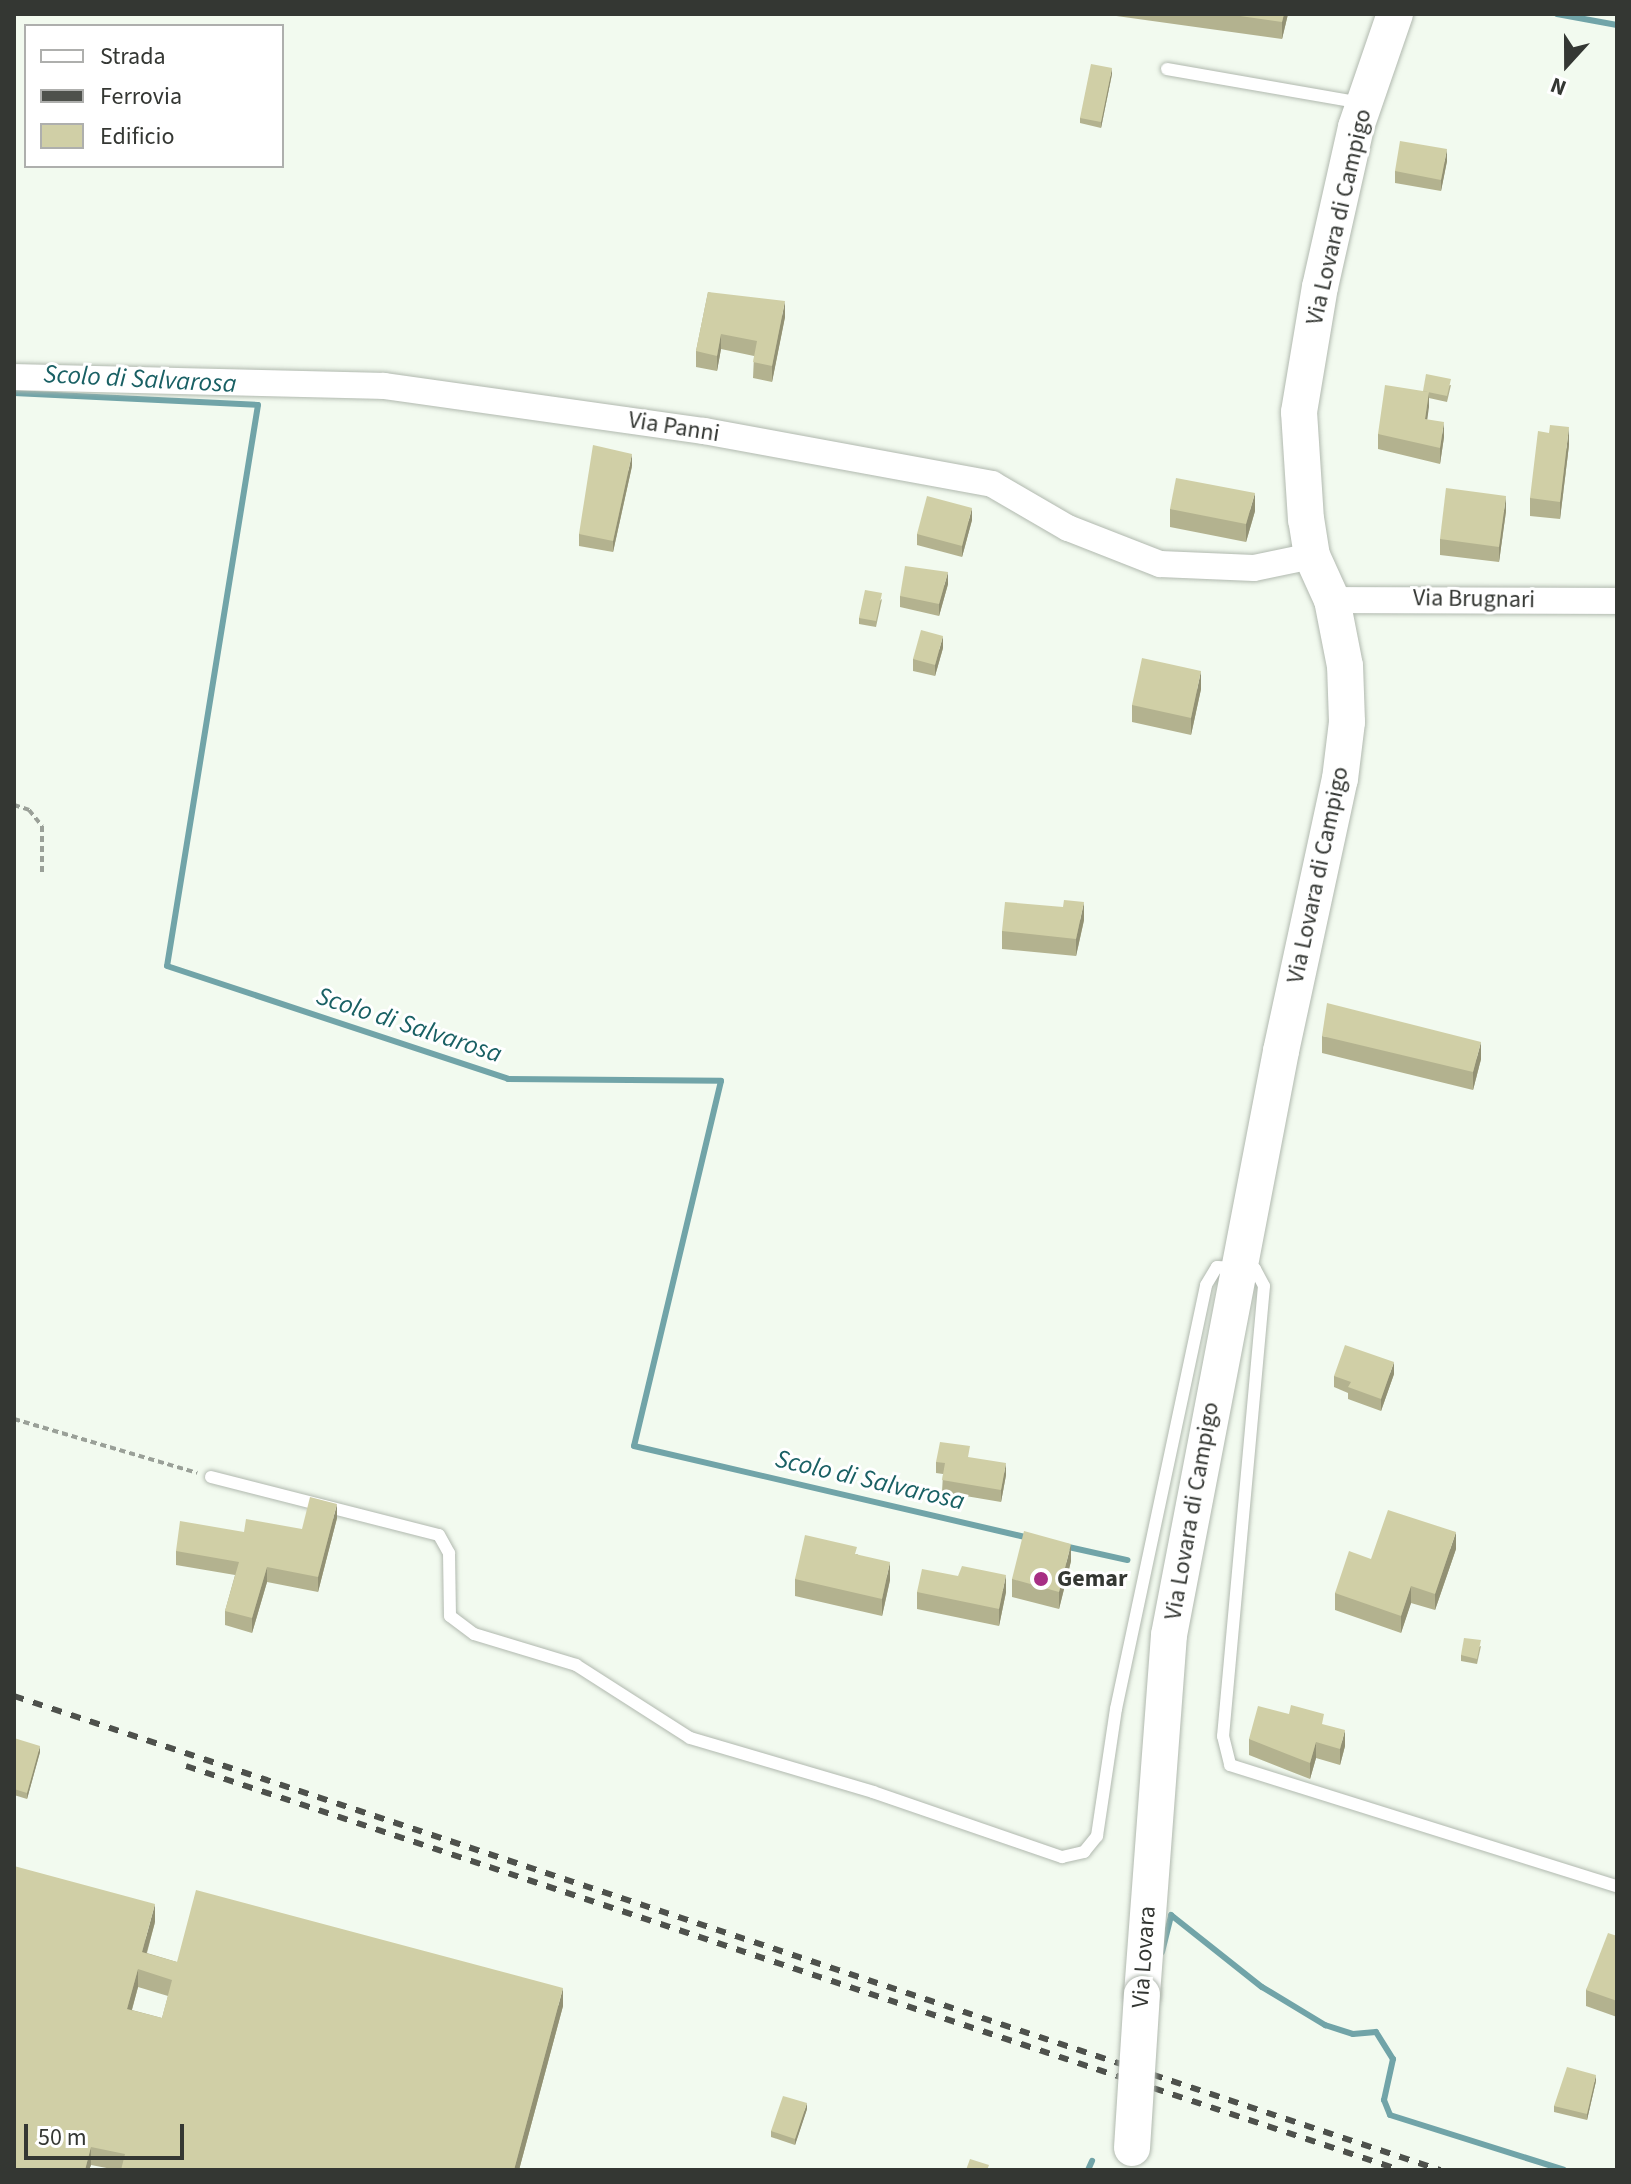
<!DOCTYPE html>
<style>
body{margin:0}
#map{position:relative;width:1631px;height:2184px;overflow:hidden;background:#f2faef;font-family:"Source Sans 3",sans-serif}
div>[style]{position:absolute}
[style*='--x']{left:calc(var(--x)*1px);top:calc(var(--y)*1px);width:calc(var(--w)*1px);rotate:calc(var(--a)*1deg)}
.stream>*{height:6px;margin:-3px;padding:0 3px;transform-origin:3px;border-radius:3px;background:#71a4a8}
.path>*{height:4px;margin-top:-2px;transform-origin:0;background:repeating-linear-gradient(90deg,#9aa098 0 6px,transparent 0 10px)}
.roads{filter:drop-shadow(0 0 2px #b1b9af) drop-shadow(0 0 2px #b1b9af)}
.lane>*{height:12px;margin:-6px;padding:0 6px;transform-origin:6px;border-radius:6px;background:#fff}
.street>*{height:26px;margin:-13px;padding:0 13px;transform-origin:13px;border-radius:13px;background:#fff}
.secondary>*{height:36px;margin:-18px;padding:0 18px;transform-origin:18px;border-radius:18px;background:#fff}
.rail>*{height:6px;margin-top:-3px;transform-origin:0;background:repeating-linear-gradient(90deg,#4e514c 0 10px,transparent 0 20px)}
.bridges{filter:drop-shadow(0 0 2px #b1b9af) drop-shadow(0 0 2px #b1b9af)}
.secondary-bridge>*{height:36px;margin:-18px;padding:0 18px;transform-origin:18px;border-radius:18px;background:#fff}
.wall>*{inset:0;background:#b3b28f}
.shaded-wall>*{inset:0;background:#929174}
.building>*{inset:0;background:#d0cfa6}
.dots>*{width:22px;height:22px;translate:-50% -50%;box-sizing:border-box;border:4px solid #fff;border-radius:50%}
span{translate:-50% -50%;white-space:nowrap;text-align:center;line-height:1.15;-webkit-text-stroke:6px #fff;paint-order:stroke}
.street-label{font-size:24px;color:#343733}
.poi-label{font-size:24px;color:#343733;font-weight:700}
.left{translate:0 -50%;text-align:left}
.water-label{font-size:26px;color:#196064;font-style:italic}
.frame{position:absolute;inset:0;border:16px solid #343733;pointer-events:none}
.legend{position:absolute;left:24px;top:24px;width:260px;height:144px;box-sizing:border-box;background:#fff;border:2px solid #aeafad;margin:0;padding:10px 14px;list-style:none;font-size:24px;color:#343733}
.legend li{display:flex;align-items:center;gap:16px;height:40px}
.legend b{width:40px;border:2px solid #aeafad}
.north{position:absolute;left:1527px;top:24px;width:80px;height:80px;-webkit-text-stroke:6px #fff;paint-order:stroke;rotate:201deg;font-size:22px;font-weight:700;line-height:32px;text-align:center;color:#343733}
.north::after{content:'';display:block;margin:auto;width:28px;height:36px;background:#343733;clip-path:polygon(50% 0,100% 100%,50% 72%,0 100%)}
.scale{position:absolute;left:24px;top:2124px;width:160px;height:36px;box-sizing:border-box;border:4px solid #343733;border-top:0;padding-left:10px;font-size:24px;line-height:28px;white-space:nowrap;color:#343733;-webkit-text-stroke:6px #fff;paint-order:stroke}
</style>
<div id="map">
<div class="stream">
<div style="--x:1557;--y:14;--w:61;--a:10.4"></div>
<div style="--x:14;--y:393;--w:244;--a:2.8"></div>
<div style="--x:258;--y:405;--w:568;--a:99.21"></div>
<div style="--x:167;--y:966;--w:359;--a:18.3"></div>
<div style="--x:508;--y:1079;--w:213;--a:0.5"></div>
<div style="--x:721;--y:1081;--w:375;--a:103.4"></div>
<div style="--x:634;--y:1446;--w:407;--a:13.1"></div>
<div style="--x:1064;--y:1546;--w:65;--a:12.5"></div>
<div style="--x:1162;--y:1952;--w:38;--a:-76"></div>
<div style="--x:1171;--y:1915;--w:116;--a:38.4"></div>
<div style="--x:1262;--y:1987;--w:74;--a:31.1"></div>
<div style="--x:1325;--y:2025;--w:29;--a:18"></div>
<div style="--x:1353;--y:2034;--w:23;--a:-5"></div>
<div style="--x:1376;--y:2032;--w:32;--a:58"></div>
<div style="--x:1393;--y:2059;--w:42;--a:102.4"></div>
<div style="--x:1384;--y:2100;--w:16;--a:68"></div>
<div style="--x:1390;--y:2115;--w:182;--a:17.5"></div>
<div style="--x:1088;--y:2170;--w:10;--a:-66"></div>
</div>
<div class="path">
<div style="--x:14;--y:805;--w:16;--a:18"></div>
<div style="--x:29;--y:810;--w:21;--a:51"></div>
<div style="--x:42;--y:826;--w:46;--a:90"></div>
<div style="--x:14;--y:1419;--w:191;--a:16.4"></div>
</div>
<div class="roads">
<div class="lane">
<div style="--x:1167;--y:69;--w:197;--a:9.9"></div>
<div style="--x:211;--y:1477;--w:235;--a:14.3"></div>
<div style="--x:439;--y:1535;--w:21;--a:61"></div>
<div style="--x:449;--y:1553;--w:63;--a:89.1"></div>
<div style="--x:450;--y:1616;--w:30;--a:37"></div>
<div style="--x:474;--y:1634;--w:107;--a:16.9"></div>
<div style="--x:576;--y:1665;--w:135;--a:32.6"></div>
<div style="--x:690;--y:1738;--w:191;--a:16.4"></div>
<div style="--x:873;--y:1792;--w:200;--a:19"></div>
<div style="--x:1062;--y:1857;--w:23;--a:-13"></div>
<div style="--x:1084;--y:1852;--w:21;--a:-51"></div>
<div style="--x:1097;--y:1836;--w:128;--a:-81.5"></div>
<div style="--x:1116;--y:1709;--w:433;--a:-78"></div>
<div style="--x:1206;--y:1285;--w:21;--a:-59"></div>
<div style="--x:1217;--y:1267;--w:38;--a:3"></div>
<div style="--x:1255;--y:1269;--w:19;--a:62"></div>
<div style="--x:1264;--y:1286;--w:452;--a:95.2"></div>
<div style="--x:1223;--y:1736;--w:30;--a:76"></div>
<div style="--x:1230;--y:1765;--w:405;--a:17.4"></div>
</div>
<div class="street">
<div style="--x:14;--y:377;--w:370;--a:1.4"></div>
<div style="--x:384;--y:386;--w:323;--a:8"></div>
<div style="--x:704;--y:431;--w:293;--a:10.4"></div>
<div style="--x:992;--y:484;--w:88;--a:30.1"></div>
<div style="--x:1068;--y:528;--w:99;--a:21.4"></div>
<div style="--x:1160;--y:564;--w:94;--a:2.4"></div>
<div style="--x:1254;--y:568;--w:59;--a:-11.7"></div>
<div style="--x:1332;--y:600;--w:285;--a:0.2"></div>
</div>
<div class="secondary">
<div style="--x:1142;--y:1994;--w:360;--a:-85.7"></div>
<div style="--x:1169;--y:1635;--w:595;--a:-79.14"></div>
<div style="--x:1281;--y:1051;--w:278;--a:-77.8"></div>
<div style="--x:1340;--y:779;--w:57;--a:-83"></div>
<div style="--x:1347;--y:722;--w:56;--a:-92"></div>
<div style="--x:1345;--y:666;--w:67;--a:-101.1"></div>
<div style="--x:1332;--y:600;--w:48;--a:-114.4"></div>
<div style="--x:1312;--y:556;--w:36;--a:-99"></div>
<div style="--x:1306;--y:520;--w:108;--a:-93.7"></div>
<div style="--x:1299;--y:412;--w:127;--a:-80.5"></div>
<div style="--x:1320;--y:287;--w:164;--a:-77.3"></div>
<div style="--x:1356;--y:127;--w:120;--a:-71"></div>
</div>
</div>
<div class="rail">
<div style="--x:14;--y:1696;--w:1503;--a:18.39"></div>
<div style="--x:186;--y:1766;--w:1279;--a:18.41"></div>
</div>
<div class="bridges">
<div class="secondary-bridge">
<div style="--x:1132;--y:2148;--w:154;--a:-86.3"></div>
</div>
</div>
<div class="wall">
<div style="clip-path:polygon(1102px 14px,1288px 14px,1282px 39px)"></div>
<div style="clip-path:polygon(1112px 74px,1101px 128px,1080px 123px,1080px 118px)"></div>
<div style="clip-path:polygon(1447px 161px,1441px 191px,1395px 183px,1395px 171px)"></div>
<div style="clip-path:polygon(708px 292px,785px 317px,772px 382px,753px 378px,754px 356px,721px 349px,717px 371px,696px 367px,696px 351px)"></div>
<div style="clip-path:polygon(1451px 385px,1447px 402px,1429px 398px,1427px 420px,1444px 437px,1440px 464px,1378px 449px,1378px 434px,1423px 391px)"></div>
<div style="clip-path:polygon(1569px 445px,1560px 519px,1530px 516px,1530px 498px)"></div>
<div style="clip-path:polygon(632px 466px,613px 552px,579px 546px,579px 534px)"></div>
<div style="clip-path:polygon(1170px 509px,1255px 511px,1246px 542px,1170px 527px)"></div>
<div style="clip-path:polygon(1506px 511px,1499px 562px,1440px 555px,1440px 539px)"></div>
<div style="clip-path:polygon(972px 520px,962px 557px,917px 545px,917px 534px)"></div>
<div style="clip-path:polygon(948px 584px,939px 616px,900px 607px,900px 596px)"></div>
<div style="clip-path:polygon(882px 599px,876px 627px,859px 624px,859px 618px)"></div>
<div style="clip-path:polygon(943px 648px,935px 676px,913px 671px,913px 659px)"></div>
<div style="clip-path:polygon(1201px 689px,1191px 735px,1132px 722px,1132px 705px)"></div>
<div style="clip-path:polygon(1084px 920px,1076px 956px,1002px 949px,1002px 931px)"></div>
<div style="clip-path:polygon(1322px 1036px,1481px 1059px,1473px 1090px,1322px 1053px)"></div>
<div style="clip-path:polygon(1394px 1374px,1381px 1411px,1348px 1399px,1348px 1393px,1334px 1387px,1334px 1376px)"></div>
<div style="clip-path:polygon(970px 1458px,1006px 1475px,1001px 1502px,942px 1492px,943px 1474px,936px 1473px,936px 1462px)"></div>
<div style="clip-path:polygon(337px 1518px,318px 1592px,267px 1582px,252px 1633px,225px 1625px,225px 1611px,235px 1575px,176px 1565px,176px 1551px,244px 1532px,302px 1529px)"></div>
<div style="clip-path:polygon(1456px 1549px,1435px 1610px,1411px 1603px,1401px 1633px,1335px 1610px,1335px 1593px,1371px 1559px)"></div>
<div style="clip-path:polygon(857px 1554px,890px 1580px,882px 1616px,795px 1596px,795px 1579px)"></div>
<div style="clip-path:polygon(1071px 1561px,1059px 1609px,1012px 1597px,1012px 1579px)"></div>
<div style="clip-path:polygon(958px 1576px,1006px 1592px,999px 1626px,917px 1609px,917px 1592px)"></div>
<div style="clip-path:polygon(1481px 1646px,1477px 1664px,1461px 1661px,1461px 1655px)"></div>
<div style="clip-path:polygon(1324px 1725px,1345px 1746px,1340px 1765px,1316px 1758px,1310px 1779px,1249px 1755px,1249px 1739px)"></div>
<div style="clip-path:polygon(14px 1738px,40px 1752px,27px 1799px,14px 1795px)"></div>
<div style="clip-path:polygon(evenodd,155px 1922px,147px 1953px,177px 1962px,563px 2006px,519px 2170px,117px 2170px,91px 2165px,89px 2170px,14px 2170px,155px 1922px,138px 1987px,168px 1996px,162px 2018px,132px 2010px,138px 1987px)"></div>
<div style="clip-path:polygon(1617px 1936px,1617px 2017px,1586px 2006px,1586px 1990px)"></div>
<div style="clip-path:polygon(1596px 2081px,1587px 2120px,1554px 2112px,1554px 2106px)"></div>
<div style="clip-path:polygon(807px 2109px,795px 2145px,771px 2137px,771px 2131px)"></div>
</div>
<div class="shaded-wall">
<div style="clip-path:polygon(1284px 14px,1288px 14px,1282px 39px,1282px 22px)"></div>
<div style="clip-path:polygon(1112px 68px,1112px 74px,1101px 128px,1101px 122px)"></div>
<div style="clip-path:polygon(1447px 149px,1447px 161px,1441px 191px,1441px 180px)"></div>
<div style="clip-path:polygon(785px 301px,785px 317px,772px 382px,772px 366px)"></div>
<div style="clip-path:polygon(721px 334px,721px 349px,717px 371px,717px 356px)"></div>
<div style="clip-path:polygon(1429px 392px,1429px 407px,1425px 435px,1425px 419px)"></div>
<div style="clip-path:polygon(1444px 422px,1444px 437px,1440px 464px,1440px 448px)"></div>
<div style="clip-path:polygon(1569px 427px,1569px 445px,1560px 519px,1560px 502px)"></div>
<div style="clip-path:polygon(632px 454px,632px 466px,613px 552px,613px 541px)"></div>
<div style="clip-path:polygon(1255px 493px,1255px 511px,1246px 542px,1246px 524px)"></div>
<div style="clip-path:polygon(1506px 496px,1506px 511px,1499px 562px,1499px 547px)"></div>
<div style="clip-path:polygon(972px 508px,972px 520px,962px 557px,962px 546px)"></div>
<div style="clip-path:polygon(948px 572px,948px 584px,939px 616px,939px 604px)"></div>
<div style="clip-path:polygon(943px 636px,943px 648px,935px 676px,935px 665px)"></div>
<div style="clip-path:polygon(1201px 671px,1201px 689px,1191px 735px,1191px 718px)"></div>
<div style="clip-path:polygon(1084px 902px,1084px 920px,1076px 956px,1076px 939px)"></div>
<div style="clip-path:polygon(1481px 1042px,1481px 1059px,1473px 1090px,1473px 1072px)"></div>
<div style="clip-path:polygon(1394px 1362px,1394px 1374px,1381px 1411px,1381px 1399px)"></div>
<div style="clip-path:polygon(1006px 1463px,1006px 1475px,1001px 1502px,1001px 1490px)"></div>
<div style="clip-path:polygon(337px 1504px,337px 1518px,318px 1592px,318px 1577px)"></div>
<div style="clip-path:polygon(1456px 1532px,1456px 1549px,1435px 1610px,1435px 1594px)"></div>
<div style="clip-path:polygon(1071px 1544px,1071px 1561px,1059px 1609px,1059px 1592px)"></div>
<div style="clip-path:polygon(890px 1562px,890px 1580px,882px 1616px,882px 1599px)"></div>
<div style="clip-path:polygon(267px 1567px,267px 1582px,252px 1633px,252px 1618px)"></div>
<div style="clip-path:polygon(1006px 1575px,1006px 1592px,999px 1626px,999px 1609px)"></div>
<div style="clip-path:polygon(1411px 1586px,1411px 1603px,1401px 1633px,1401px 1616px)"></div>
<div style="clip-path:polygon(1345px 1730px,1345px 1746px,1340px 1765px,1340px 1749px)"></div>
<div style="clip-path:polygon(1316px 1742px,1316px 1758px,1310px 1779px,1310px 1763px)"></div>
<div style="clip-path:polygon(40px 1746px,40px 1752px,27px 1799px,27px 1793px)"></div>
<div style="clip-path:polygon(155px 1904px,155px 1922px,142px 1969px,142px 1952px)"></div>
<div style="clip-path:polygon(138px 1969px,138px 1987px,127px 2027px,127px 2009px)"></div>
<div style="clip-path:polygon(563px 1988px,563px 2006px,519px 2170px,514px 2170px)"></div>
<div style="clip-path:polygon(1596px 2075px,1596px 2081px,1587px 2120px,1587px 2114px)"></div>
<div style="clip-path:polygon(807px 2103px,807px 2109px,795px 2145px,795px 2139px)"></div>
<div style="clip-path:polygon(91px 2147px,91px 2165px,89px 2170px,85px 2170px)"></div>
</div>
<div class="building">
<div style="clip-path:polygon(1226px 14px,1284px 14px,1282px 22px)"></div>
<div style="clip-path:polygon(1091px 64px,1112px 68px,1101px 122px,1080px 118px)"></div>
<div style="clip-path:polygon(1400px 141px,1447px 149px,1441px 180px,1395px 171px)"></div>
<div style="clip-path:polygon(708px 292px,785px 301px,772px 366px,753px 362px,757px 341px,721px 334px,717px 356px,696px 351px)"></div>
<div style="clip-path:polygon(1426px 374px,1451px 379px,1447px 396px,1423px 391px)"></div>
<div style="clip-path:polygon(1385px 385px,1429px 392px,1425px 419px,1444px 422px,1440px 448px,1378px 434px)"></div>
<div style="clip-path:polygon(1550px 425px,1569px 427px,1560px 502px,1530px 498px,1538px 431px,1549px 433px)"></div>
<div style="clip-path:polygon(593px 445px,632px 454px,613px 541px,579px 534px)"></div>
<div style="clip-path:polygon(1176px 478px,1255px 493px,1246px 524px,1170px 509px)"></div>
<div style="clip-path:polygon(1446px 488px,1506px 496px,1499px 547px,1440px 539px)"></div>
<div style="clip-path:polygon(927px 496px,972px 508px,962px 546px,917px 534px)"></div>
<div style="clip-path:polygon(905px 566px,948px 572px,939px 604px,900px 596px)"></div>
<div style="clip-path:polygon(865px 590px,882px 593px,876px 621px,859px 618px)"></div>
<div style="clip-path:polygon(921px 630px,943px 636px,935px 665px,913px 659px)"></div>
<div style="clip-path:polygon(1142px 658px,1201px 671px,1191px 718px,1132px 705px)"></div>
<div style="clip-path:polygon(1064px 900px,1084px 902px,1076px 939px,1002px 931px,1005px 902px,1063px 907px)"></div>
<div style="clip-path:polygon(1327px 1003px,1481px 1042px,1473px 1072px,1322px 1036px)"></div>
<div style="clip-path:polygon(1345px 1345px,1394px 1362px,1381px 1399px,1348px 1387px,1351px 1382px,1334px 1376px)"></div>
<div style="clip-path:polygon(940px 1442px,970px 1446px,968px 1457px,1006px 1463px,1001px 1490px,942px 1480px,945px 1463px,936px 1462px)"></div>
<div style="clip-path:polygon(310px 1497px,337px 1504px,318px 1577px,267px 1567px,252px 1618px,225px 1611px,239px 1562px,176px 1551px,180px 1521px,244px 1532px,246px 1519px,302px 1529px)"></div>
<div style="clip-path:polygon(1388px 1510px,1456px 1532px,1435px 1594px,1411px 1586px,1401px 1616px,1335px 1593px,1349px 1551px,1371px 1559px)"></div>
<div style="clip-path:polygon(1024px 1531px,1071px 1544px,1059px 1592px,1012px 1579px)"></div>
<div style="clip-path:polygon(805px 1535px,857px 1547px,855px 1554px,890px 1562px,882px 1599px,795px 1579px)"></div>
<div style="clip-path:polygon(962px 1566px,1006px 1575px,999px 1609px,917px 1592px,922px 1569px,958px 1576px)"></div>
<div style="clip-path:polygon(1464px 1638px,1481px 1640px,1477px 1659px,1461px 1655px)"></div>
<div style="clip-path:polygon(1291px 1705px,1324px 1714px,1322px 1724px,1345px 1730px,1340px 1749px,1316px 1742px,1310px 1763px,1249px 1739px,1258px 1706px,1289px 1714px)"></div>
<div style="clip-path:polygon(14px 1738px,40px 1746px,27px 1793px,14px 1789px)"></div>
<div style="clip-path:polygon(evenodd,14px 1866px,155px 1904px,142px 1952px,177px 1962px,196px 1890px,563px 1988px,514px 2170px,121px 2170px,125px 2154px,91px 2147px,85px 2170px,14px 2170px,14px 1866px,138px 1969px,172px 1980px,162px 2018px,127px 2009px,138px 1969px)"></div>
<div style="clip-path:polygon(1608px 1933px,1617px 1936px,1617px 2001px,1586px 1990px)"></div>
<div style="clip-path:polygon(1567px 2067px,1596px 2075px,1587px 2114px,1554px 2106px)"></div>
<div style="clip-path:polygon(783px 2096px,807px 2103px,795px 2139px,771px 2131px)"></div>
<div style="clip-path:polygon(970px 2159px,989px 2165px,987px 2170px,966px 2170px)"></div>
</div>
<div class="dots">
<div style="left:1041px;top:1579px;background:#a72e84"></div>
</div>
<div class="street-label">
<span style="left:1339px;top:217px;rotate:-77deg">Via Lovara di Campigo</span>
<span style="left:674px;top:427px;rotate:9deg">Via Panni</span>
<span style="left:1474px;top:599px;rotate:1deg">Via Brugnari</span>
<span style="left:1318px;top:875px;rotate:-78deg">Via Lovara di Campigo</span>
<span style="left:1192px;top:1511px;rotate:-80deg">Via Lovara di Campigo</span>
<span style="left:1144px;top:1957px;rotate:-86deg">Via Lovara</span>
</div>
<div class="poi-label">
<span class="left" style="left:1057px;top:1579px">Gemar</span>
</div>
<div class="water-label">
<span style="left:140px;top:379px;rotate:3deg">Scolo di Salvarosa</span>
<span style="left:409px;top:1025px;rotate:18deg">Scolo di Salvarosa</span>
<span style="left:870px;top:1480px;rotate:13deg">Scolo di Salvarosa</span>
</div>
<div class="frame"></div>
<ul class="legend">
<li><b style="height:10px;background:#fff"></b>Strada</li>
<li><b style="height:10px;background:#4e514c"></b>Ferrovia</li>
<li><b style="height:22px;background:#d0cfa6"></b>Edificio</li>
</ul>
<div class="north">N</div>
<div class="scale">50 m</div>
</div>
